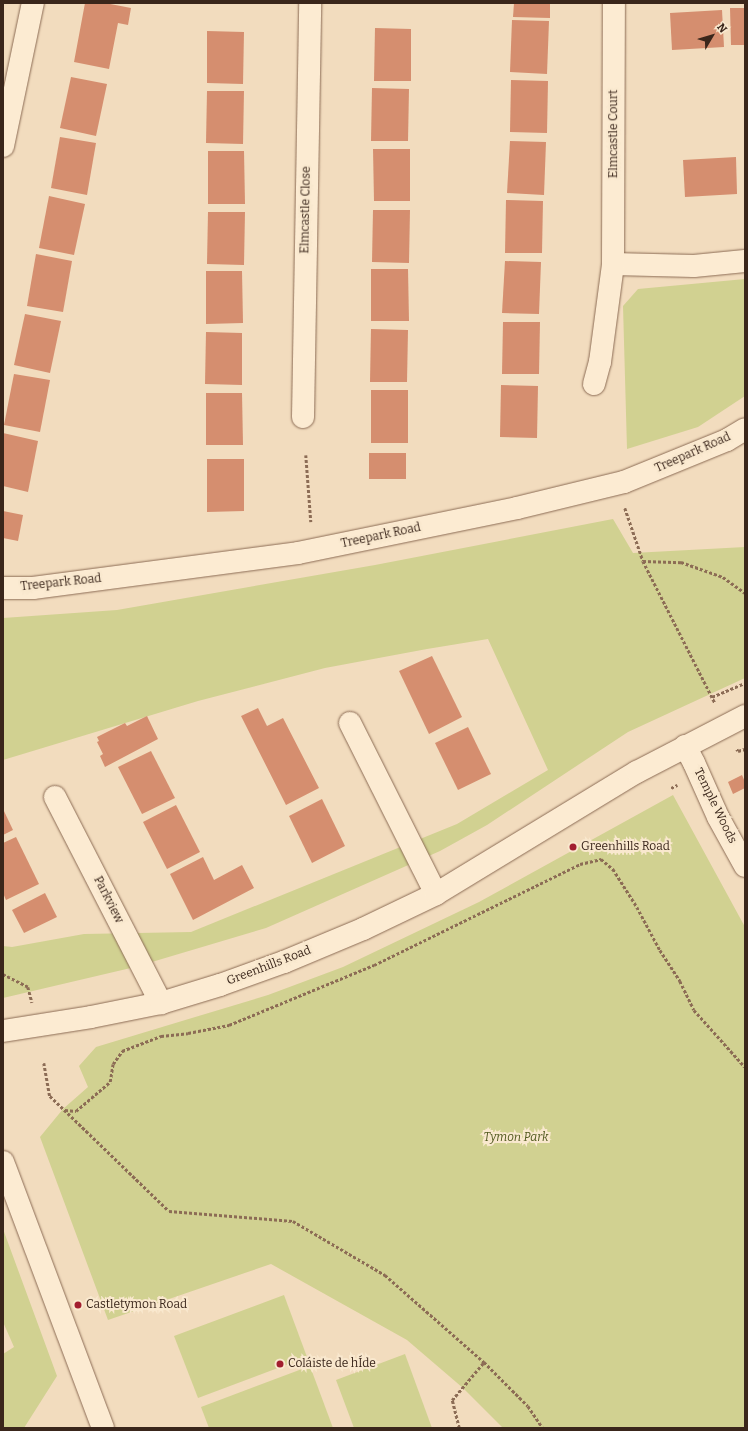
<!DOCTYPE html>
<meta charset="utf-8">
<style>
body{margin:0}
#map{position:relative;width:748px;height:1431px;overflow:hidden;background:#f2dcbe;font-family:Bitter,serif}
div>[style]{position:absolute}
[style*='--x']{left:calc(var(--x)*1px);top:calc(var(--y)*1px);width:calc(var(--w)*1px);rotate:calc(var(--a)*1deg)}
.green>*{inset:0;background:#d1d191}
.building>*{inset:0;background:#d58e6f}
.path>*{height:2.5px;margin-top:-1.25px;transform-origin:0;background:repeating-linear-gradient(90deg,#8c6c55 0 3px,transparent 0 5px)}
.roads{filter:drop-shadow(0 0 1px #8c6c55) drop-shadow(0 0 1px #8c6c55)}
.minor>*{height:22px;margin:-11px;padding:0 11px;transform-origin:11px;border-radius:11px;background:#fcebd2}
.tertiary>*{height:22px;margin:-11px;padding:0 11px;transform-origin:11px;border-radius:11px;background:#fcebd2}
.secondary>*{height:22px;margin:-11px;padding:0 11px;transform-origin:11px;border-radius:11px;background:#fcebd2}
.dots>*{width:11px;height:11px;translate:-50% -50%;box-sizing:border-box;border:2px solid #f9e8ce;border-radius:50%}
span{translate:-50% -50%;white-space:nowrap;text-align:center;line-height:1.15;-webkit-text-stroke:4px #f9e8ce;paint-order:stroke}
.street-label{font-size:12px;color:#3a261b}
.poi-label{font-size:12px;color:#3a261b}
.left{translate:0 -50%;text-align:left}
.park-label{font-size:12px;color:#51591f;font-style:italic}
.frame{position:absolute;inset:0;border:4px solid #3a261b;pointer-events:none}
.north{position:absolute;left:692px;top:16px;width:40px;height:40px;-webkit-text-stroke:3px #f9e8ce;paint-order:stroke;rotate:52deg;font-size:11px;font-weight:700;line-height:16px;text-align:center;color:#3a261b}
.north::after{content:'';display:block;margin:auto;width:14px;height:18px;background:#3a261b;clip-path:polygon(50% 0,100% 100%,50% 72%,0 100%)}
</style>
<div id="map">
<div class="green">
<div style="clip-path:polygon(745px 279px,745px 396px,698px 427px,627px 449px,623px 306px,638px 289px)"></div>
<div style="clip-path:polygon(613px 519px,633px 553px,745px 547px,745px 678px,628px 732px,487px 825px,440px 851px,266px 928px,135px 967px,3px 998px,3px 946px,12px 947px,84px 934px,191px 932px,457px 824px,548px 770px,488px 639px,427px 649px,325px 668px,198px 701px,3px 760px,3px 618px,117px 610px,375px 565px)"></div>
<div style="clip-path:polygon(673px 795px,745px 927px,745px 1428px,503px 1428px,463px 1388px,407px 1340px,271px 1264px,108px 1320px,40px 1137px,63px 1109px,88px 1087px,79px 1066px,96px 1047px,268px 995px,343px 967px,479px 902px)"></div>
<div style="clip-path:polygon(3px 1229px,57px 1376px,24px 1428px,3px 1428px,3px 1354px,14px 1347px,3px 1322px)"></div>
<div style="clip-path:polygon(284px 1295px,307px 1357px,198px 1398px,174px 1336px)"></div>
<div style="clip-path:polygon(405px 1354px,432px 1428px,354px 1428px,336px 1380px)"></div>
<div style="clip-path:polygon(310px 1366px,333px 1428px,209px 1428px,201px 1407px)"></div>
</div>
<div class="building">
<div style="clip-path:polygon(85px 3px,105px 3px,131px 8px,128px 25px,118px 23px,109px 69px,74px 62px)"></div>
<div style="clip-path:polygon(514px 3px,550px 3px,550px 18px,513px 17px)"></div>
<div style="clip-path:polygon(730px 8px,745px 8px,745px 45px,731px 45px)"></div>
<div style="clip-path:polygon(722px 10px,724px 47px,672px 50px,670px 13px)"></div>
<div style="clip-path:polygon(512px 20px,549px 21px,547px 74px,510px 72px)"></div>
<div style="clip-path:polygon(375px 28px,411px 29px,411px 81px,374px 81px)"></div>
<div style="clip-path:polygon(207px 31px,244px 32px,243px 84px,207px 83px)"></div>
<div style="clip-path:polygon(71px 77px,107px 84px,96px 136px,60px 128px)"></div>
<div style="clip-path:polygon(511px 80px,548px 81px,547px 133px,510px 132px)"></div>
<div style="clip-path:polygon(372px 88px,409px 89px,408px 141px,371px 141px)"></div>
<div style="clip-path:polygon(207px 91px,244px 91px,243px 144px,206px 143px)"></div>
<div style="clip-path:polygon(60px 137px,96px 143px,87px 195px,51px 188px)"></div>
<div style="clip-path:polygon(510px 141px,546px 142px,544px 195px,507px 193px)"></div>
<div style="clip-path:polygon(373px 149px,410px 149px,410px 201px,374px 201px)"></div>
<div style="clip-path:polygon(208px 151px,244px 151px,245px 204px,208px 204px)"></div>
<div style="clip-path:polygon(736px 157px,737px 194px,685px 197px,683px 160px)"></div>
<div style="clip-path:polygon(49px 196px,85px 204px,74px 255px,39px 248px)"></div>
<div style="clip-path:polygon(506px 200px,543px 201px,542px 253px,505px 253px)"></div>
<div style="clip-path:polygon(373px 210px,410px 210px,409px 263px,372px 262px)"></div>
<div style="clip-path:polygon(208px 212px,245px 212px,244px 265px,207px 264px)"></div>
<div style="clip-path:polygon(36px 254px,72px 261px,63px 312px,27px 306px)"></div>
<div style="clip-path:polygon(505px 261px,541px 262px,539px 314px,502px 313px)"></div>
<div style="clip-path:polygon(371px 269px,408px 269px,409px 321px,371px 321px)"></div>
<div style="clip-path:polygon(206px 271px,242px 271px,243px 323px,206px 324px)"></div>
<div style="clip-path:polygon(25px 314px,61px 321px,50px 373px,14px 365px)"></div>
<div style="clip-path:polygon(503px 322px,540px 322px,539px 374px,502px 374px)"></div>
<div style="clip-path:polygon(371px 329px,408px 330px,407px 382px,370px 382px)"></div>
<div style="clip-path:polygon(206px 332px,242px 333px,242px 385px,205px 384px)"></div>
<div style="clip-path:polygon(14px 374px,50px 380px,40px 432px,4px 425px)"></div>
<div style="clip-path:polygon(501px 385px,538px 386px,537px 438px,500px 437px)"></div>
<div style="clip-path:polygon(371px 390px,408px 390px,408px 443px,371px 443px)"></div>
<div style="clip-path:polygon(206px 393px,242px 393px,243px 445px,206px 445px)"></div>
<div style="clip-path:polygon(3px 433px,38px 441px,28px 492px,3px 486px)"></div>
<div style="clip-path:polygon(369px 453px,406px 453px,406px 479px,369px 479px)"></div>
<div style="clip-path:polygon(207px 459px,244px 459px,244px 511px,207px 512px)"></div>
<div style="clip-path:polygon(3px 511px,23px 515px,18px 541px,3px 538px)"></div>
<div style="clip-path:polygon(432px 656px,462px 717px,429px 734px,399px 671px)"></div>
<div style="clip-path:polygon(258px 708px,267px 726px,283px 718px,319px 788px,286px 805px,241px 716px)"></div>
<div style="clip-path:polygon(147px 716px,158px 739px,105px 767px,100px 756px,103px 754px,97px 742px,99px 741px,97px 737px,125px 723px,127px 726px)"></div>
<div style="clip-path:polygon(468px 727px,491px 774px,458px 790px,435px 743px)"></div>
<div style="clip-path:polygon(151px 751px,175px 798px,142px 814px,118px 767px)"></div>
<div style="clip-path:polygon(742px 775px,745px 782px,745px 788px,733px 794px,728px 782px)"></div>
<div style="clip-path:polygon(322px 799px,345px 846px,312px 863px,289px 816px)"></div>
<div style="clip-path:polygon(176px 805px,200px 852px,167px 869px,143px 822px)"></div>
<div style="clip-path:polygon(3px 809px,13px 830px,3px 835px)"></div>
<div style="clip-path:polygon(16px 837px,39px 884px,6px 900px,3px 893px,3px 843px)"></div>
<div style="clip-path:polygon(203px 857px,214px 880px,242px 865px,254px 888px,193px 920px,170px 874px)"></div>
<div style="clip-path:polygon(45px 893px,57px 917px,24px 933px,12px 910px)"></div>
</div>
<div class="path">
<div style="--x:306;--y:455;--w:67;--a:85.7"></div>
<div style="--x:625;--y:508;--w:56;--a:71.2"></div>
<div style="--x:643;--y:561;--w:159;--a:63.1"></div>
<div style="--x:643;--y:561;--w:38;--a:2"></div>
<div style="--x:681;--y:562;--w:45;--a:19.7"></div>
<div style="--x:723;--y:577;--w:27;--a:36"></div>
<div style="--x:712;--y:697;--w:36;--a:-23"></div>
<div style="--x:737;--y:749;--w:2;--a:63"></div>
<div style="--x:738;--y:751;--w:7;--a:-16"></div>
<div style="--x:671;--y:788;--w:7;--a:-27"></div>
<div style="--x:3;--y:974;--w:28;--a:27"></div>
<div style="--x:28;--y:987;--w:16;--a:75"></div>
<div style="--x:44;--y:1063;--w:34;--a:80"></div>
<div style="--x:50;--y:1096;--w:165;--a:44"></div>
<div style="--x:169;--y:1211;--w:124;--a:4.6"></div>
<div style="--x:293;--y:1221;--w:107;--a:30.4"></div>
<div style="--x:385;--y:1275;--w:132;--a:41.3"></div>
<div style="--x:484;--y:1362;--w:62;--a:45"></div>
<div style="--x:528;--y:1406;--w:27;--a:56"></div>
<div style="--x:65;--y:1110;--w:11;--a:5"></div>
<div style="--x:76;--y:1111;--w:45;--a:-40.5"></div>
<div style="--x:110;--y:1082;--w:18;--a:-81"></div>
<div style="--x:113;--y:1064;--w:16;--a:-55"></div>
<div style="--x:122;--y:1051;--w:42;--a:-21"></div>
<div style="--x:161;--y:1036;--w:27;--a:-6"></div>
<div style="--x:188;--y:1033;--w:42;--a:-11"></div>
<div style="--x:229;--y:1025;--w:157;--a:-22.5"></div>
<div style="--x:374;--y:965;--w:229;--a:-26.1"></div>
<div style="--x:580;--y:864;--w:22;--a:-13"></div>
<div style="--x:601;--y:859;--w:16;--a:40"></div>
<div style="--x:613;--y:869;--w:45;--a:57.7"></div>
<div style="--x:637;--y:907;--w:49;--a:61.9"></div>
<div style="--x:660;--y:950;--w:37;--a:57"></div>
<div style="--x:680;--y:981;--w:32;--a:64"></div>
<div style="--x:694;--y:1010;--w:76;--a:48.2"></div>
<div style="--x:459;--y:1428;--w:29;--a:-104"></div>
<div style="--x:452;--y:1400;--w:50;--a:-49.9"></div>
</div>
<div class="roads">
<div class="minor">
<div style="--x:3;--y:146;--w:146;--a:-78.2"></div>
<div style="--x:613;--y:264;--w:81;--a:1.4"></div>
<div style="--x:694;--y:266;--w:51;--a:-5.6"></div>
<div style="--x:594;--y:384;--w:23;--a:-75"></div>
<div style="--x:600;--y:362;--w:99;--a:-82.4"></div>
<div style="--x:613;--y:264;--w:261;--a:-89.8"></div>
<div style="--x:303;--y:417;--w:414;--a:-89"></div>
<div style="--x:350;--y:723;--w:191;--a:63.3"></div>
<div style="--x:685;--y:746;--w:19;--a:62"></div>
<div style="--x:694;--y:763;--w:59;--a:66"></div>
<div style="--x:718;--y:817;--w:56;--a:61.1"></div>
<div style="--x:55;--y:797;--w:232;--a:62.8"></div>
</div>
<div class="tertiary">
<div style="--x:3;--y:588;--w:30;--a:0"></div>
<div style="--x:33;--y:588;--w:267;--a:-7.5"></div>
<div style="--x:298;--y:553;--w:224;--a:-11.6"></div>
<div style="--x:517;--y:508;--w:110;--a:-13.7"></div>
<div style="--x:624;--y:482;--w:111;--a:-22.2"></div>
<div style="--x:727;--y:440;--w:21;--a:-31"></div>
<div style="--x:3;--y:1162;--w:284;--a:69.4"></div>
</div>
<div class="secondary">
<div style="--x:3;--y:1031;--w:89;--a:-9"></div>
<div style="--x:91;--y:1017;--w:71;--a:-11.3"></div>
<div style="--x:161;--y:1003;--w:62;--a:-17"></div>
<div style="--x:220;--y:985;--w:68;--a:-19.8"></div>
<div style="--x:284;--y:962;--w:86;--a:-22.7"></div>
<div style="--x:363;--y:929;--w:81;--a:-25.6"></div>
<div style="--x:436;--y:894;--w:235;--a:-31.3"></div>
<div style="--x:637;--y:772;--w:122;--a:-27.4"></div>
</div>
</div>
<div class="dots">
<div style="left:573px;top:847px;background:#a21e2f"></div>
<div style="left:78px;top:1305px;background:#a21e2f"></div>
<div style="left:280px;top:1364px;background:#a21e2f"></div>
</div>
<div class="street-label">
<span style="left:614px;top:134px;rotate:-90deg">Elmcastle Court</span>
<span style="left:306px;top:210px;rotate:-89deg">Elmcastle Close</span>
<span style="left:693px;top:453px;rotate:-24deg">Treepark Road</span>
<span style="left:381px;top:536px;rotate:-12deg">Treepark Road</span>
<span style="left:61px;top:583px;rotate:-6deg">Treepark Road</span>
<span style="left:715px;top:806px;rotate:64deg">Temple Woods</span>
<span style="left:108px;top:900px;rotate:63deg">Parkview</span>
<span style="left:269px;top:966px;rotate:-21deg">Greenhills Road</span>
</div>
<div class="poi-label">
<span class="left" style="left:581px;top:847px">Greenhills Road</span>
<span class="left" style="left:86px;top:1305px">Castletymon Road</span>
<span class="left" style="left:288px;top:1364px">Coláiste de hÍde</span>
</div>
<div class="park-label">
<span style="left:516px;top:1138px">Tymon Park</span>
</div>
<div class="frame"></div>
<div class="north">N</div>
</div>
